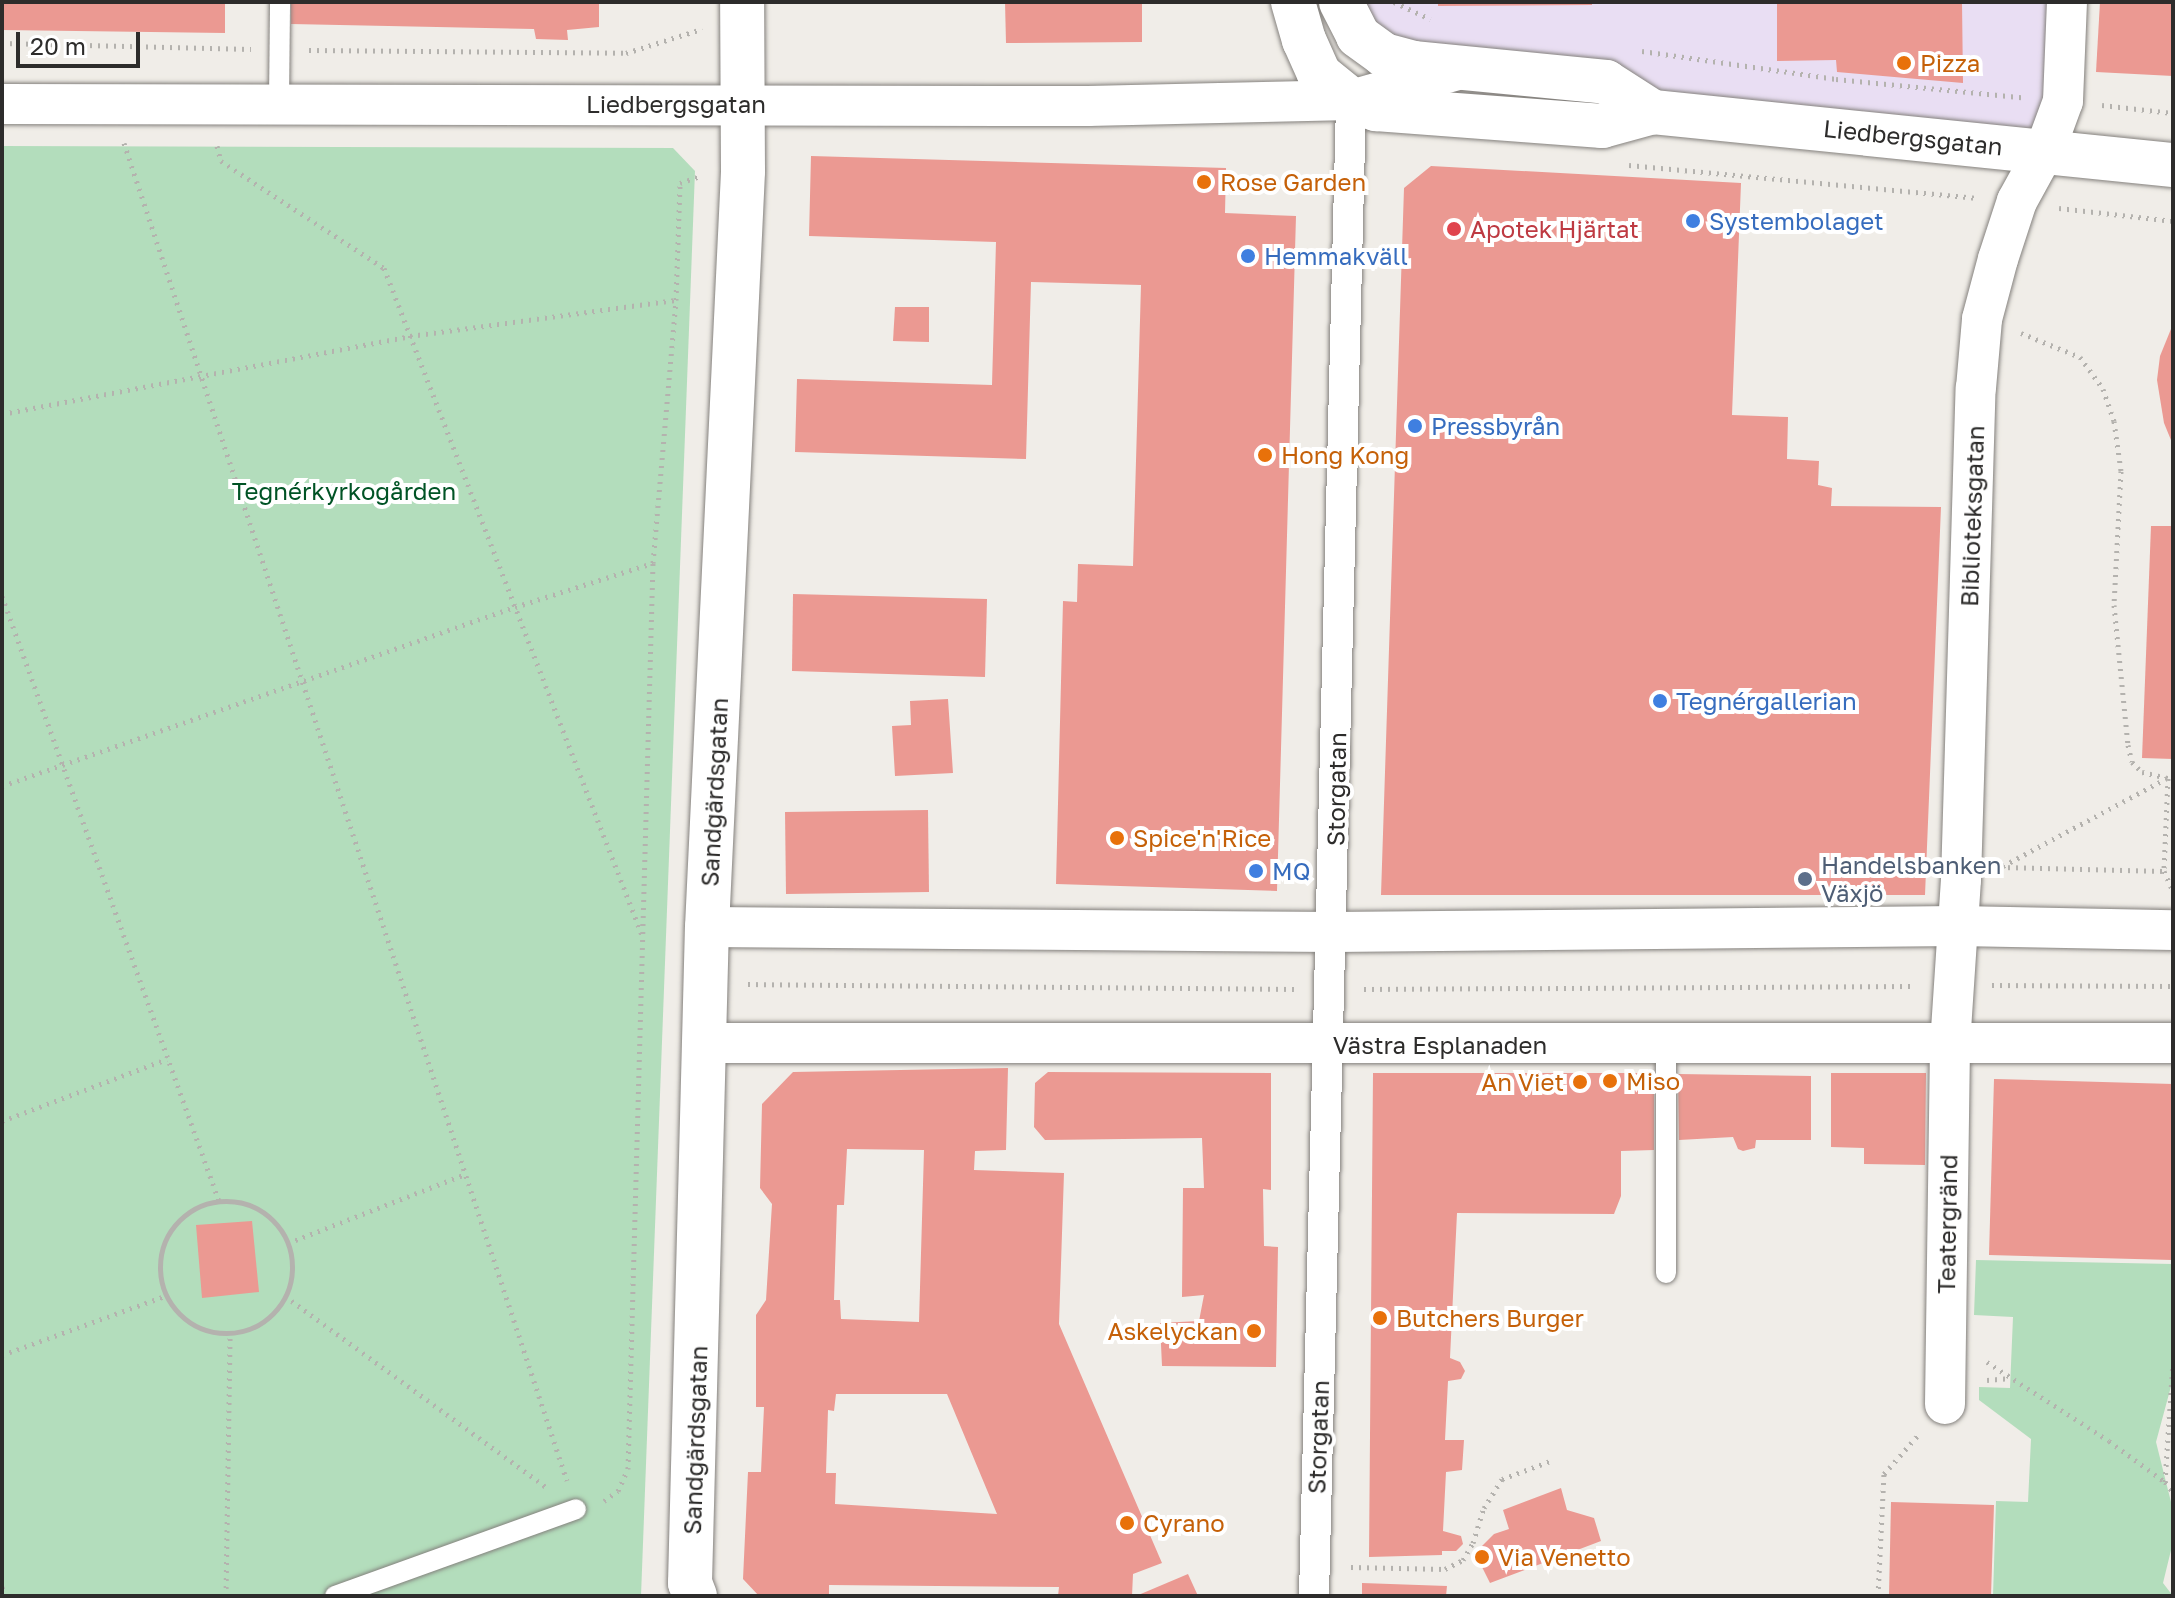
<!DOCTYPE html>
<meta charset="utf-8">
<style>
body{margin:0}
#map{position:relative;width:2175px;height:1598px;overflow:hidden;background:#f0ede8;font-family:"Golos Text",sans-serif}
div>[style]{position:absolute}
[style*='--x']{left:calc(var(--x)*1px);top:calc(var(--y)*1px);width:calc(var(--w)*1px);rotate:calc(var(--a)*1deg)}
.commercial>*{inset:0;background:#e9def3}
.green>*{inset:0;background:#b3ddbc}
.building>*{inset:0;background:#eb9992}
.path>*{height:5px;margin-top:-2.5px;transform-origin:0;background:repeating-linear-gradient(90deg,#b4b2ae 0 2px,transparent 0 8px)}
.path>.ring{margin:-2.5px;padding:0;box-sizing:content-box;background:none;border:5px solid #b4b2ae;border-radius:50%}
.roads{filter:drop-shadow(0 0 2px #84817d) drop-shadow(0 0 2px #84817d)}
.service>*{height:20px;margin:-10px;padding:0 10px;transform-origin:10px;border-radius:10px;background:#fff}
.pedestrian>*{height:30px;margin:-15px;padding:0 15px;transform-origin:15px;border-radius:15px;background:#fff}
.minor>*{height:40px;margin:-20px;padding:0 20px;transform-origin:20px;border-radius:20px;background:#fff}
.tertiary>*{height:44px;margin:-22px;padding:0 22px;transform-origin:22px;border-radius:22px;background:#fff}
.secondary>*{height:44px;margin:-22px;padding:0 22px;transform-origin:22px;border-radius:22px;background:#fff}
.dots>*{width:22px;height:22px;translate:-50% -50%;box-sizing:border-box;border:4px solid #fff;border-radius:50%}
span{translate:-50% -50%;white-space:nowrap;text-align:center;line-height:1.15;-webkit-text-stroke:8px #fff;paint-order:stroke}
.food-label{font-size:24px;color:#c56008}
.left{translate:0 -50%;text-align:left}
.right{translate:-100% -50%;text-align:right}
.street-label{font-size:24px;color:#2d2c2b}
.shop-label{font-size:24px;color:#366cbe}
.health-label{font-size:24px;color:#be3a42}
.park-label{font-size:24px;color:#005325}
.service-label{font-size:24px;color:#4e5e75}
.frame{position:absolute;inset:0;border:4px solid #2d2c2b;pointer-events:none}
.scale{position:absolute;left:16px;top:32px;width:124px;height:36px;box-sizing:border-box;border:4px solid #2d2c2b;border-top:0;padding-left:10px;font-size:24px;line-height:28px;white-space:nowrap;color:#2d2c2b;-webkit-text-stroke:6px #fff;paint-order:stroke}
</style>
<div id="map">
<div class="commercial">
<div style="clip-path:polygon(1341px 2px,2067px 2px,2045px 150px,1413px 63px)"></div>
</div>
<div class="green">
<div style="clip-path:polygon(2px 146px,673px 148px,695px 171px,641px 1596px,2px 1596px)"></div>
<div style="clip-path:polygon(1976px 1260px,2173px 1264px,2173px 1379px,2156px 1442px,2173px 1510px,2173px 1542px,2163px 1583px,2173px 1596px,1993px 1596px,1996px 1501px,2028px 1502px,2031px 1439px,1979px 1400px,1979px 1387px,2010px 1388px,2013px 1317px,1974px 1315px)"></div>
</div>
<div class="building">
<div style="clip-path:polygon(2px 2px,225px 2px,225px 33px,2px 30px)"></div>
<div style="clip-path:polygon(291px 2px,599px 2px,599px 27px,567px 30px,568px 40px,536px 39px,534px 29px,291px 24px)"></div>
<div style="clip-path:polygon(1005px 2px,1142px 2px,1142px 42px,1006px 43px)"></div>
<div style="clip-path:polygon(1438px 2px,1592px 2px,1592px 5px,1438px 6px)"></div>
<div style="clip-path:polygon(1777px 2px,1962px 2px,1963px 83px,1837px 72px,1836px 60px,1777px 61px)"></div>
<div style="clip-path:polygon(2100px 2px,2173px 2px,2173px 76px,2096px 72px)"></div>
<div style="clip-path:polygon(811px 156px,1226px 168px,1225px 213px,1296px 216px,1277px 891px,1056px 884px,1063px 601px,1077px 602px,1078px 564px,1133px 566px,1141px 285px,1031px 282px,1026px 459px,795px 452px,797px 379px,992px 385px,996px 242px,809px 236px)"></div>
<div style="clip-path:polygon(1431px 166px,1741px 183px,1732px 415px,1788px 417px,1787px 459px,1819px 461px,1818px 485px,1832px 488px,1831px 506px,1941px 507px,1925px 895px,1381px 895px,1404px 188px)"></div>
<div style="clip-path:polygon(895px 307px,929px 307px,929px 342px,893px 341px)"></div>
<div style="clip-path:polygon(2173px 324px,2173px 445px,2164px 423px,2157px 380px,2160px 356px)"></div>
<div style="clip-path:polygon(2151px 526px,2173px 526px,2173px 759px,2142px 758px)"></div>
<div style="clip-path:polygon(793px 594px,987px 599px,985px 677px,792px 671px)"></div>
<div style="clip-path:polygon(948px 699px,953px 773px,895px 776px,892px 726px,911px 725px,910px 701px)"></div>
<div style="clip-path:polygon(928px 810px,929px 892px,786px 894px,785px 812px)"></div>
<div style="clip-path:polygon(evenodd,1008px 1068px,1006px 1150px,975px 1151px,974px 1170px,1064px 1173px,1059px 1324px,1162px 1563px,1133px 1574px,1132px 1596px,1058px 1596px,1059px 1587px,829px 1585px,829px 1596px,759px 1596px,743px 1579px,748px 1472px,761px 1472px,764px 1407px,756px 1407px,756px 1315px,766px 1300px,772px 1204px,760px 1188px,762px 1104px,793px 1072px,1008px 1068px,847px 1149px,924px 1150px,919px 1322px,841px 1319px,840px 1300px,834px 1300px,837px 1205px,844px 1205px,847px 1149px,1008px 1068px,836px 1394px,947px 1394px,997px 1514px,835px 1504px,836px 1473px,826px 1473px,828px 1410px,834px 1411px,836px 1394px)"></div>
<div style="clip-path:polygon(1048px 1072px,1271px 1073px,1271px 1190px,1263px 1189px,1264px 1246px,1278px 1247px,1276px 1367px,1162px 1366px,1160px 1323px,1199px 1321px,1204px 1295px,1182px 1297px,1183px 1188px,1204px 1188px,1202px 1138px,1045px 1140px,1034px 1127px,1035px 1083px)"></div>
<div style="clip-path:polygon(1373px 1073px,1654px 1073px,1654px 1150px,1621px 1151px,1621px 1196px,1614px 1214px,1457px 1213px,1450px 1358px,1460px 1362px,1465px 1371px,1461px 1379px,1448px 1381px,1445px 1440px,1464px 1440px,1462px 1470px,1446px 1472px,1443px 1531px,1461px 1536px,1463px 1544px,1456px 1551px,1442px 1551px,1442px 1555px,1369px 1557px)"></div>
<div style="clip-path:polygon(1831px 1073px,1926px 1073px,1925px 1165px,1864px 1164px,1864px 1148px,1831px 1147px)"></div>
<div style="clip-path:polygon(1678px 1074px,1811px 1076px,1811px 1140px,1756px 1140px,1755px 1148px,1743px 1151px,1738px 1149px,1733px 1137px,1679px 1140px)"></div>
<div style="clip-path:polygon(1994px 1079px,2173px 1084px,2172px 1260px,1989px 1255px)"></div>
<div style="clip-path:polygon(252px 1221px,259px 1292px,202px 1298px,196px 1225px)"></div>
<div style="clip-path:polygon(1561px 1488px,1567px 1510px,1594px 1518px,1601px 1541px,1490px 1583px,1475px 1553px,1494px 1534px,1509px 1529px,1503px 1510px)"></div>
<div style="clip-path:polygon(1891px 1502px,1994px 1505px,1991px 1596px,1889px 1596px)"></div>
<div style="clip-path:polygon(1188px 1574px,1198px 1596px,1136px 1596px)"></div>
<div style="clip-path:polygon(1362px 1583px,1447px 1586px,1446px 1596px,1362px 1596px)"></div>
</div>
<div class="path">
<div style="--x:1394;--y:2;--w:40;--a:25"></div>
<div style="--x:2;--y:43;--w:249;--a:1.4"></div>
<div style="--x:309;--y:50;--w:317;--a:0.5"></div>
<div style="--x:626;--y:53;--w:80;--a:-17.5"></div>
<div style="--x:1642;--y:51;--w:196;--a:8.2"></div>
<div style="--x:1836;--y:79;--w:186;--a:5.6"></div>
<div style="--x:2102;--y:105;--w:71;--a:6.4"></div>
<div style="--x:124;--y:143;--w:1409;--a:71.68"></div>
<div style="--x:217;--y:146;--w:16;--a:75"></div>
<div style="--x:221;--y:161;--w:195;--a:33.3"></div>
<div style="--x:384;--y:268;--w:715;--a:68.85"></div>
<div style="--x:1629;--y:165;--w:350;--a:5.4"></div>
<div style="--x:2059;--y:208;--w:115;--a:6.5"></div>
<div style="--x:2021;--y:333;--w:64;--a:22.1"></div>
<div style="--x:2080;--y:357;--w:39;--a:54"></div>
<div style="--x:2103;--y:389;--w:34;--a:71"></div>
<div style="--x:2114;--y:421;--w:50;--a:82"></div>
<div style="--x:2121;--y:471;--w:134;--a:93"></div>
<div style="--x:2114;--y:605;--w:141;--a:84.3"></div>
<div style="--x:2128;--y:745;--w:17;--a:77"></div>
<div style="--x:2132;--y:762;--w:14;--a:45"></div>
<div style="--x:2142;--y:772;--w:27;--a:13"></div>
<div style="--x:2168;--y:778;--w:93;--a:92.5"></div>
<div style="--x:2164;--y:871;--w:20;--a:66"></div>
<div style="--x:2;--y:414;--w:415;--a:-10.8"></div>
<div style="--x:410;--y:336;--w:268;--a:-7.7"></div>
<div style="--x:2;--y:596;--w:643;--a:70.27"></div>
<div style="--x:2;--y:786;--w:543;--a:-19.24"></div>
<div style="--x:515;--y:607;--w:145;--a:-17.7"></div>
<div style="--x:2003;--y:866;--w:186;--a:-28.2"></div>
<div style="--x:2000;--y:867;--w:164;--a:1.4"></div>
<div style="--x:748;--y:984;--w:546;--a:0.52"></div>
<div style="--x:1992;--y:985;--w:181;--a:0.3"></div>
<div style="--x:1364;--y:989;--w:550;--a:-0.31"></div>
<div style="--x:2;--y:1121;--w:176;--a:-20.6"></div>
<div class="ring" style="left:160px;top:1201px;width:127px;height:127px"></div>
<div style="--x:288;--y:1243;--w:191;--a:-21.2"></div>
<div style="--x:285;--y:1296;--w:323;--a:36.2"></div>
<div style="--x:2;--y:1355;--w:173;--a:-19.9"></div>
<div style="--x:1987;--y:1362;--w:145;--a:32.9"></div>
<div style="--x:2109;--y:1441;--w:69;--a:36.2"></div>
<div style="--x:2165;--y:1482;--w:13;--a:51"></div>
<div style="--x:1987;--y:1380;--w:24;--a:-5"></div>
<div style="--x:2165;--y:1482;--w:119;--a:-86.2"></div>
<div style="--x:604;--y:1501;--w:17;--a:-36"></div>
<div style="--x:618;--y:1491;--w:24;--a:-66"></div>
<div style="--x:628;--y:1469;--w:906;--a:-88.42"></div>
<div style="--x:653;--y:563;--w:264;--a:-85"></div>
<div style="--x:676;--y:300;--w:117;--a:-88"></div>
<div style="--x:680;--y:183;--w:21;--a:-19"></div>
<div style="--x:1351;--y:1567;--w:94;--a:1.2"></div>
<div style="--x:1445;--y:1569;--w:20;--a:-27"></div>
<div style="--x:1463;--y:1560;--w:20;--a:-60"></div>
<div style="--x:1473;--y:1543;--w:37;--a:-73"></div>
<div style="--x:1484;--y:1508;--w:34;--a:-58"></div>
<div style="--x:1502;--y:1479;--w:54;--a:-20.4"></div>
<div style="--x:2;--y:1587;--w:10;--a:66"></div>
<div style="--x:226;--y:1596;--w:262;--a:-89.1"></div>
<div style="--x:1878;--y:1596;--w:122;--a:-87.2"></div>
<div style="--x:1884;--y:1474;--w:53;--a:-48.8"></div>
</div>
<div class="roads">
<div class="service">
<div style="--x:279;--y:102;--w:100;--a:-89.4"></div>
<div style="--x:1666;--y:1273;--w:228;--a:-90"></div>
<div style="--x:335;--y:1596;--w:256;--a:-19.8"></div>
</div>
<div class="pedestrian">
<div style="--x:1314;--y:1596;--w:1496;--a:-88.58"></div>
</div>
<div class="minor">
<div style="--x:2;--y:104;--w:1086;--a:0.11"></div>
<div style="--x:1088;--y:106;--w:263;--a:-1.3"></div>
<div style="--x:1351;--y:100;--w:111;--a:-15.7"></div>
<div style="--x:707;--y:927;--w:626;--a:0.46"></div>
<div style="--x:1333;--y:932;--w:625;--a:-0.55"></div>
<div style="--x:1958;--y:926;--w:215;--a:1.1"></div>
<div style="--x:706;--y:1043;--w:1467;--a:0"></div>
<div style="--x:1945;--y:1404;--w:359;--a:-89.2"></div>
<div style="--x:1950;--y:1045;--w:165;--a:-86.2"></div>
<div style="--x:1961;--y:880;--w:492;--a:-88.3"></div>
<div style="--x:1976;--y:388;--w:69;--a:-85"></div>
<div style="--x:1982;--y:319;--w:62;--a:-75.1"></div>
<div style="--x:1998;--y:259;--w:61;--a:-71.9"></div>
<div style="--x:2017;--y:201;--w:58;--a:-61.2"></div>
<div style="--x:2045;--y:150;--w:52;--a:-69.8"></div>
<div style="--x:2063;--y:101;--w:99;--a:-87.7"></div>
</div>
<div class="tertiary">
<div style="--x:695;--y:1596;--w:14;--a:-111"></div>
<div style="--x:690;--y:1583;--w:656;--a:-88.52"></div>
<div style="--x:707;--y:927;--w:757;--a:-87.27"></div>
<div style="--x:743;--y:171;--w:169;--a:-90.3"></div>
</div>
<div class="secondary">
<div style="--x:1293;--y:2;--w:40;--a:74"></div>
<div style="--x:1304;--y:40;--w:37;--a:66"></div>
<div style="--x:1319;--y:74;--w:41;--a:39.1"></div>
<div style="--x:1351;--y:100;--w:27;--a:20"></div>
<div style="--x:1376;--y:109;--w:227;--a:4.3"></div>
<div style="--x:1602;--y:126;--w:53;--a:-15.4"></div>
<div style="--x:1653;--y:112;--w:523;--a:5.82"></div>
<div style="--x:1341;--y:2;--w:38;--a:63"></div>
<div style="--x:1358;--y:36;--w:32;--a:36"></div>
<div style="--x:1384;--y:55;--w:30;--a:15"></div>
<div style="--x:1413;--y:63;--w:194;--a:5.6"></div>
<div style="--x:1606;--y:82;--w:56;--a:32.6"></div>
</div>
</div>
<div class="dots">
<div style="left:1904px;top:63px;background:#e8710a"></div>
<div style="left:1204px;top:182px;background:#e8710a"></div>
<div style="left:1693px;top:221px;background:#3f7fe0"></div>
<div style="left:1454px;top:229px;background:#e0444e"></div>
<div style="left:1248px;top:256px;background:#3f7fe0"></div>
<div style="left:1415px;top:426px;background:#3f7fe0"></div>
<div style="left:1265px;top:455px;background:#e8710a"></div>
<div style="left:1660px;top:701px;background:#3f7fe0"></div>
<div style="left:1117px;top:838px;background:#e8710a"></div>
<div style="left:1256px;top:871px;background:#3f7fe0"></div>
<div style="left:1805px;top:879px;background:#5c6f8a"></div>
<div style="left:1610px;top:1081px;background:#e8710a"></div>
<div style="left:1580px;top:1082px;background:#e8710a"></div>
<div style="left:1380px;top:1318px;background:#e8710a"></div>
<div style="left:1254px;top:1331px;background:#e8710a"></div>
<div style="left:1127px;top:1523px;background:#e8710a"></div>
<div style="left:1482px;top:1557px;background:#e8710a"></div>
</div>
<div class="food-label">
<span class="left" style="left:1920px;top:63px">Pizza</span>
<span class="left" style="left:1220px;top:182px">Rose Garden</span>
<span class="left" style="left:1281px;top:455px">Hong Kong</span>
<span class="left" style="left:1133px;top:838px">Spice'n'Rice</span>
<span class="left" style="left:1626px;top:1081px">Miso</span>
<span class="right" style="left:1564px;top:1082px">An Viet</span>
<span class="left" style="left:1396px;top:1318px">Butchers Burger</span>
<span class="right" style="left:1238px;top:1331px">Askelyckan</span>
<span class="left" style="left:1143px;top:1523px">Cyrano</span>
<span class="left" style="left:1498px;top:1557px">Via Venetto</span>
</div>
<div class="street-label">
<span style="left:676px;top:104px">Liedbergsgatan</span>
<span style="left:1913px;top:137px;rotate:6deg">Liedbergsgatan</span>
<span style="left:1972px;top:516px;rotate:-88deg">Biblioteksgatan</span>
<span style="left:1336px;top:789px;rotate:-89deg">Storgatan</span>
<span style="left:714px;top:792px;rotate:-87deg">Sandgärdsgatan</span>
<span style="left:1440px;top:1045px">Västra Esplanaden</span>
<span style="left:1947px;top:1224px;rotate:-89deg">Teatergränd</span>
<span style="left:1318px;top:1437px;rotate:-88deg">Storgatan</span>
<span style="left:695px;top:1440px;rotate:-88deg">Sandgärdsgatan</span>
</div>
<div class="shop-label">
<span class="left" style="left:1709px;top:221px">Systembolaget</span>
<span class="left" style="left:1264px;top:256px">Hemmakväll</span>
<span class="left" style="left:1431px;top:426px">Pressbyrån</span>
<span class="left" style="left:1676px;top:701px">Tegnérgallerian</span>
<span class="left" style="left:1272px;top:871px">MQ</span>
</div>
<div class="health-label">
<span class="left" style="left:1470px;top:229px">Apotek Hjärtat</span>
</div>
<div class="park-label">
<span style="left:344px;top:491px">Tegnérkyrkogården</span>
</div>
<div class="service-label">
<span class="left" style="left:1821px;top:879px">Handelsbanken<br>Växjö</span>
</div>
<div class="frame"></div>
<div class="scale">20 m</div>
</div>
